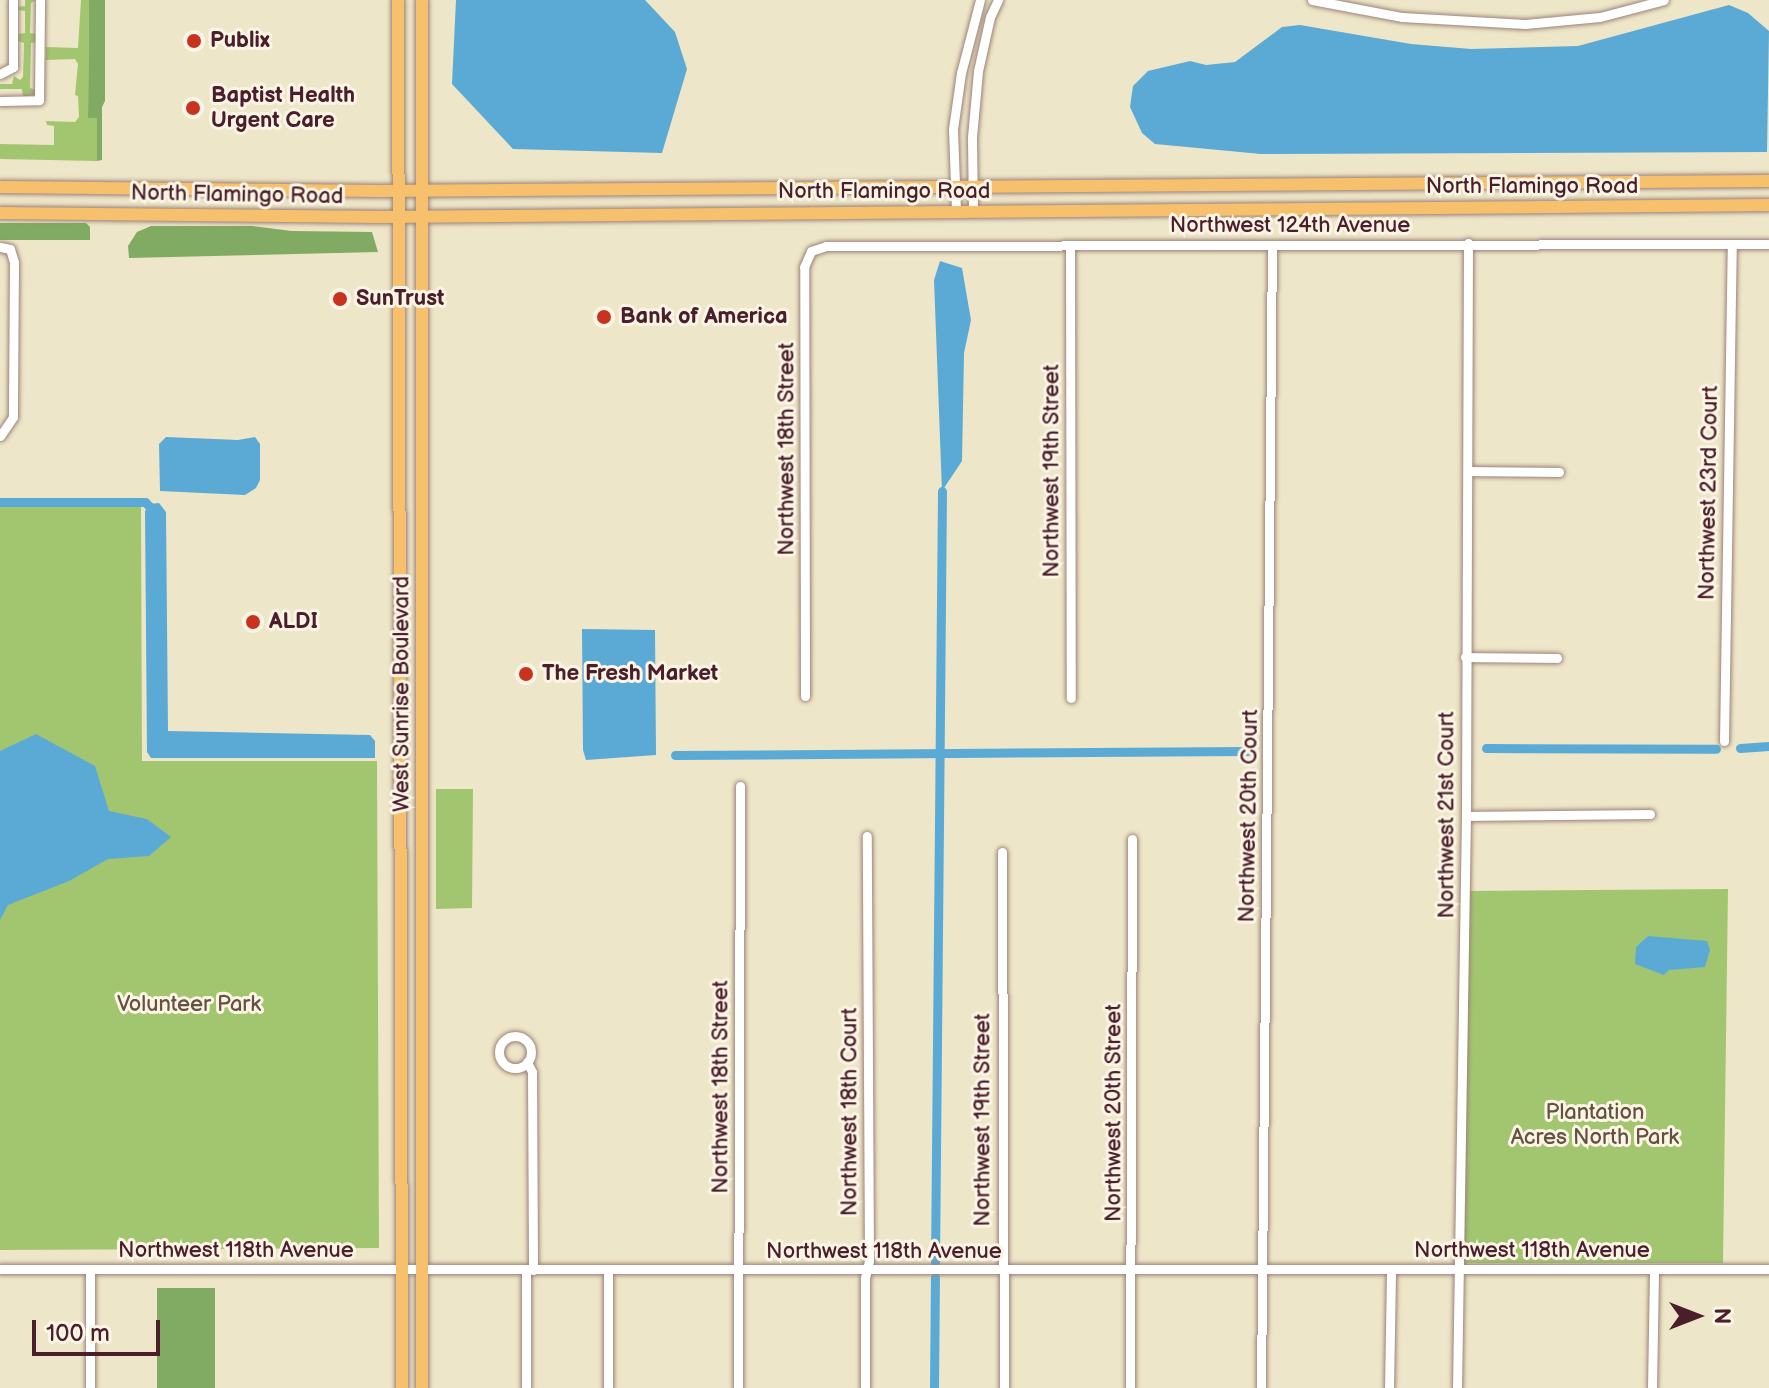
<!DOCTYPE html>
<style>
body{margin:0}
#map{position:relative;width:1769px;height:1388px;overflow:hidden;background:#eee6c8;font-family:"Balsamiq Sans",sans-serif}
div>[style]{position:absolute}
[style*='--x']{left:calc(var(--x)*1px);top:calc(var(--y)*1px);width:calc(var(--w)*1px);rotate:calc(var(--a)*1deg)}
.green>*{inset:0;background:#a2c670}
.forest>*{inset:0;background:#81ab62}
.water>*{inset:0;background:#5aaad5}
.canal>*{height:9px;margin:-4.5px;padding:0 4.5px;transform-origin:4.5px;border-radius:4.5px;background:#5aaad5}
.roads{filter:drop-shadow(0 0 2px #9c827a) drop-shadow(0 0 2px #9c827a)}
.minor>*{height:9px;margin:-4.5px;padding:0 4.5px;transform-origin:4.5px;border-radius:4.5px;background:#fff}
.minor>.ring{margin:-4.5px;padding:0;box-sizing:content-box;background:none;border:9px solid #fff;border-radius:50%}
.highway>*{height:12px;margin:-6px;padding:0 6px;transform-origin:6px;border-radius:6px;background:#f7c06c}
.dots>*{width:22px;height:22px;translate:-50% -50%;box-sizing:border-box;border:4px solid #fcf5e5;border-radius:50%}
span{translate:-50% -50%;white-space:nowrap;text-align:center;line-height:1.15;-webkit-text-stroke:6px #fcf5e5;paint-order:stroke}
.poi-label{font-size:22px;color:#4a1f2b;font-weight:700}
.left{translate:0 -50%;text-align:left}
.street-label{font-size:22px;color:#4a1f2b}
.park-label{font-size:22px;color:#645140}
.north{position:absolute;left:1657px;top:1276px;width:80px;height:80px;-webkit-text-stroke:6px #fcf5e5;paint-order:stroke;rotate:90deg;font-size:22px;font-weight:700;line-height:32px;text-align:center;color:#4a1f2b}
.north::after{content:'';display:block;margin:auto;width:28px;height:36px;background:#4a1f2b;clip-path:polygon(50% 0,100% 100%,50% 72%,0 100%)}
.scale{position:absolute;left:32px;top:1320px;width:128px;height:36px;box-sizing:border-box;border:4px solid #4a1f2b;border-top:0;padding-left:10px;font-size:24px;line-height:28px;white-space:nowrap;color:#4a1f2b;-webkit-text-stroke:6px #fcf5e5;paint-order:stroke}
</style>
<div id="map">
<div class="green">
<div style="clip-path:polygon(25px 0,37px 0,31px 3px,30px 33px,37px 34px,37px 42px,31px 43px,30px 88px,36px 90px,34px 95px,23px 97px,22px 89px,0 89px,0 84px,12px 84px,14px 76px,20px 80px,23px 77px,24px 43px,18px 41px,18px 34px,25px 33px,25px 11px,18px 10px,18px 7px,25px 6px)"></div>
<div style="clip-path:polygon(81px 0,89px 0,88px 117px,97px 118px,97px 161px,0 159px,0 144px,54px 145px,54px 126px,47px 125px,46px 121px,75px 122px,79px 117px,78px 96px,75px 95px,78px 64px,75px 59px,46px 60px,46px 47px,78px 48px)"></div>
<div style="clip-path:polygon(141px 506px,142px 761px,377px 761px,379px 1248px,0 1250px,0 507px)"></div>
<div style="clip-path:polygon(436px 789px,473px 789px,472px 908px,436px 909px)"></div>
<div style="clip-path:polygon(1728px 889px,1723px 1263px,1463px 1263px,1468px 891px)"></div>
</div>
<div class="forest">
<div style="clip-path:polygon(89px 0,105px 0,105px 101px,102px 107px,102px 160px,97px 161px,97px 118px,88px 118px)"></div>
<div style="clip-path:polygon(0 223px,86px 223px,90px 227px,90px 240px,0 240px)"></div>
<div style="clip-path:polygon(151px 226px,252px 226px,292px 231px,372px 232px,378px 252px,129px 258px,128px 246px,137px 232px)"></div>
<div style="clip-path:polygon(157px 1288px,215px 1288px,215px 1388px,157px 1388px)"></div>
</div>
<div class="water">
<div style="clip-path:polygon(456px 0,645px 0,675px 32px,687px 69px,662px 153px,513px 149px,452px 84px)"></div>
<div style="clip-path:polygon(1729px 5px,1748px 13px,1769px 31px,1767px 152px,1261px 154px,1155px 144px,1142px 133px,1130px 107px,1133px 86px,1148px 71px,1190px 61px,1206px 65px,1235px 62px,1282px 27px,1300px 25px,1411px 44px,1471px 49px,1578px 46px)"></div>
<div style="clip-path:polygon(940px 261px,962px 268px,971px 320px,964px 353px,962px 461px,942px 491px,934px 280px)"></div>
<div style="clip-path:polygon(166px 437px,238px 440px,255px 437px,260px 444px,260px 480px,256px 488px,245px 495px,160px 491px,159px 444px)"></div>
<div style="clip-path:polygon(159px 503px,166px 512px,168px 731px,370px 735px,375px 741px,375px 758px,151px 758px,147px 752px,145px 511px,150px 504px)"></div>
<div style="clip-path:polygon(582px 629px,655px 630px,656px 755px,586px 760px,583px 750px)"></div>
<div style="clip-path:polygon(36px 734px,95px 766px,109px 811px,147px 819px,171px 837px,149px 856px,108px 859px,69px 881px,8px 905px,0 920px,0 751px)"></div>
<div style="clip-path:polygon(1648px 936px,1707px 941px,1710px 950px,1705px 967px,1669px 970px,1664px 975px,1635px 964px,1636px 947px)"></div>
</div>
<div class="canal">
<div style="--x:0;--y:502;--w:145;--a:0"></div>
<div style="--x:145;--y:502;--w:14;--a:45"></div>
<div style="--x:1486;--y:748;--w:230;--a:0.2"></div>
<div style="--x:1740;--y:748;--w:29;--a:-4"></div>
<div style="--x:675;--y:755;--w:572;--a:-0.4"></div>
<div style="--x:935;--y:1263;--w:772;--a:-89.48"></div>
<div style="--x:934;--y:1388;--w:111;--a:-89.5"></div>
</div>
<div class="roads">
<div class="minor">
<div style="--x:1312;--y:0;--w:92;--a:10.7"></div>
<div style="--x:1402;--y:17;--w:123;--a:3.3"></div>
<div style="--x:1525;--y:24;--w:75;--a:-5.3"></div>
<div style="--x:1600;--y:17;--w:66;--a:-14.9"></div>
<div style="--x:0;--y:74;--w:15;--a:-28"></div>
<div style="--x:13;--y:67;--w:67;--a:-90"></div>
<div style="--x:0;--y:101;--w:39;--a:-1"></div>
<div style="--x:39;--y:100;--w:100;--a:-89.4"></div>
<div style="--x:956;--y:211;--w:82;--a:-92.1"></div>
<div style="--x:953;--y:129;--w:57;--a:-81.9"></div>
<div style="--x:961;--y:73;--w:75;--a:-75.4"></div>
<div style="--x:973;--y:211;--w:74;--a:-90.8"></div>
<div style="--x:972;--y:137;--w:66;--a:-84.8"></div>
<div style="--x:978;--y:71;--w:55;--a:-77.5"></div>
<div style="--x:990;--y:17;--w:19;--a:-65"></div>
<div style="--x:1070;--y:245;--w:453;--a:89.9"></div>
<div style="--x:0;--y:247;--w:10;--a:11"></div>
<div style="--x:10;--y:249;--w:14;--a:73"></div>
<div style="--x:14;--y:262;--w:155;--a:90.4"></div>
<div style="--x:13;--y:417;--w:23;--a:124"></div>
<div style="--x:1468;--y:471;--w:91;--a:0.6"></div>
<div style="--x:1465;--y:657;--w:92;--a:0.6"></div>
<div style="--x:805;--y:696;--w:429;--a:-90.1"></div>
<div style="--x:804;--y:267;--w:17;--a:-66"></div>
<div style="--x:811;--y:251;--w:16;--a:-18"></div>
<div style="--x:826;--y:246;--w:943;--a:-0.12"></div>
<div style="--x:1724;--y:741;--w:496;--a:-89.1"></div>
<div style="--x:1466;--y:816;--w:184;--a:-0.6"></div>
<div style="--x:1002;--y:852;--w:536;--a:89.79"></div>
<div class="ring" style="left:499px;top:1036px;width:23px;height:23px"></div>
<div style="--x:527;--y:1062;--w:11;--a:63"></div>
<div style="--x:532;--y:1072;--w:198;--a:89.7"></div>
<div style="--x:0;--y:1269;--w:1769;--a:0"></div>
<div style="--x:90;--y:1270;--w:118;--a:90"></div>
<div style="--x:526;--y:1270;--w:118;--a:90"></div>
<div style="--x:608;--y:1388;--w:117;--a:-90"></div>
<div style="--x:738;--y:1388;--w:602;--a:-89.81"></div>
<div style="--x:865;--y:1388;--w:110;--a:-90"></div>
<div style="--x:865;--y:1278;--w:18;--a:-77"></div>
<div style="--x:869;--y:1260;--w:424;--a:-90.3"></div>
<div style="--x:1130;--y:1388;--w:549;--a:-89.79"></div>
<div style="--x:1261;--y:1388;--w:1143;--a:-89.45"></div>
<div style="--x:1389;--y:1388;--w:119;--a:-89"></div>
<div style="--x:1457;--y:1388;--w:572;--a:-89.1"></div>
<div style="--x:1466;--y:816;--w:573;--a:-89.8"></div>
<div style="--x:1652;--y:1388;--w:119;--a:-89"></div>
</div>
<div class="highway">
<div style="--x:398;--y:0;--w:1388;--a:89.83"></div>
<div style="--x:422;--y:0;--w:1388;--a:90"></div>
<div style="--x:0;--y:187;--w:380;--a:0.6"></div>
<div style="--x:380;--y:191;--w:1389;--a:-0.41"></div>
<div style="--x:0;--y:213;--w:380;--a:0.6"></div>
<div style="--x:380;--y:217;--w:1389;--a:-0.49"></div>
</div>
</div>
<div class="dots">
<div style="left:194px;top:41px;background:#c8321e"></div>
<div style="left:193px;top:108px;background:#c8321e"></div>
<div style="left:340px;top:299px;background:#c8321e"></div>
<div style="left:604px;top:317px;background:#c8321e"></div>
<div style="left:253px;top:622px;background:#c8321e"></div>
<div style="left:526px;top:674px;background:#c8321e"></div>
</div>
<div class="poi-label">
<span class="left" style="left:210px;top:41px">Publix</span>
<span class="left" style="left:211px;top:108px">Baptist Health<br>Urgent Care</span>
<span class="left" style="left:356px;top:299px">SunTrust</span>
<span class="left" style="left:620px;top:317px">Bank of America</span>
<span class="left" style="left:269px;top:622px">ALDI</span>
<span class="left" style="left:542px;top:674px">The Fresh Market</span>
</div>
<div class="street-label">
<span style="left:1532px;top:187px">North Flamingo Road</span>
<span style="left:884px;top:192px">North Flamingo Road</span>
<span style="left:237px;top:195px;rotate:1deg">North Flamingo Road</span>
<span style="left:1290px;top:226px">Northwest 124th Avenue</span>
<span style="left:787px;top:449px;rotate:-90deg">Northwest 18th Street</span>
<span style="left:1052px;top:471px;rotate:-90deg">Northwest 19th Street</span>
<span style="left:1709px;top:493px;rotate:-89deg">Northwest 23rd Court</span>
<span style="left:402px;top:694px;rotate:-90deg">West Sunrise Boulevard</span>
<span style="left:1447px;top:815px;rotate:-90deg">Northwest 21st Court</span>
<span style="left:1249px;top:816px;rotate:-89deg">Northwest 20th Court</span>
<span style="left:721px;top:1087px;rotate:-90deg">Northwest 18th Street</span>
<span style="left:850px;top:1112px;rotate:-90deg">Northwest 18th Court</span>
<span style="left:1114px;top:1113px;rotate:-90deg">Northwest 20th Street</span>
<span style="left:983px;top:1120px;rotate:-90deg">Northwest 19th Street</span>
<span style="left:236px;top:1251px">Northwest 118th Avenue</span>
<span style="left:1532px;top:1251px">Northwest 118th Avenue</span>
<span style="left:884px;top:1252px">Northwest 118th Avenue</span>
</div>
<div class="park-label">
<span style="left:189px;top:1005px">Volunteer Park</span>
<span style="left:1595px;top:1125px">Plantation<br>Acres North Park</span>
</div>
<div class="north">N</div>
<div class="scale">100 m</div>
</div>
